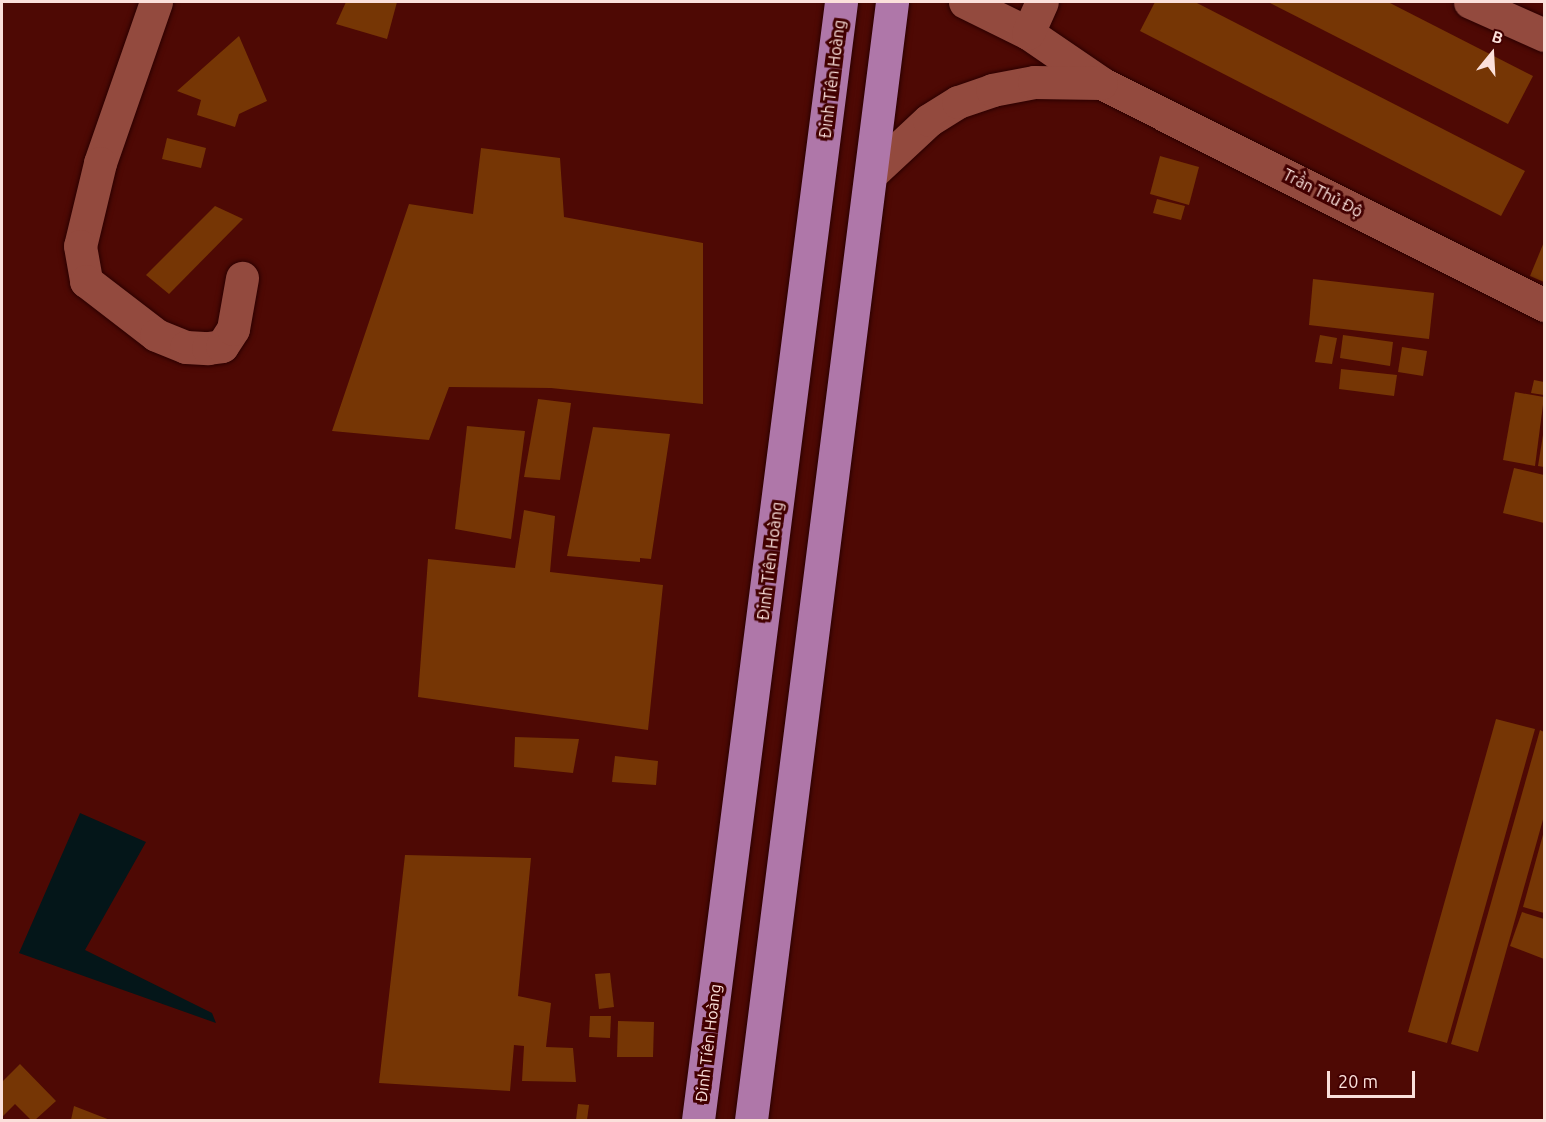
<!DOCTYPE html>
<meta charset="utf-8">
<style>
body{margin:0}
#map{position:relative;width:1546px;height:1122px;overflow:hidden;background:#4e0904;font-family:Ubuntu,sans-serif}
div>[style]{position:absolute}
[style*='--x']{left:calc(var(--x)*1px);top:calc(var(--y)*1px);width:calc(var(--w)*1px);rotate:calc(var(--a)*1deg)}
.water>*{inset:0;background:#041619}
.building>*{inset:0;background:#763605}
.roads{filter:drop-shadow(0 0 2px #2b0000) drop-shadow(0 0 2px #2b0000)}
.minor>*{height:33px;margin:-16.5px;padding:0 16.5px;transform-origin:16.5px;border-radius:16.5px;background:#934a3e}
.highway>*{height:33px;margin:-16.5px;padding:0 16.5px;transform-origin:16.5px;border-radius:16.5px;background:#af77a9}
span{translate:-50% -50%;white-space:nowrap;text-align:center;line-height:1.15;-webkit-text-stroke:6px #420000;paint-order:stroke}
.street-label{font-size:16px;color:#fbe0db}
.frame{position:absolute;inset:0;border:3px solid #fbe0db;pointer-events:none}
.north{position:absolute;left:1462px;top:24px;width:60px;height:60px;-webkit-text-stroke:4px #420000;paint-order:stroke;rotate:18deg;font-size:16px;font-weight:700;line-height:24px;text-align:center;color:#fbe0db}
.north::after{content:'';display:block;margin:auto;width:21px;height:27px;background:#fbe0db;clip-path:polygon(50% 0,100% 100%,50% 72%,0 100%)}
.scale{position:absolute;left:1327px;top:1071px;width:88px;height:27px;box-sizing:border-box;border:3px solid #fbe0db;border-top:0;padding-left:8px;font-size:18px;line-height:21px;white-space:nowrap;color:#fbe0db;-webkit-text-stroke:4px #420000;paint-order:stroke}
</style>
<div id="map">
<div class="water">
<div style="clip-path:polygon(80px 813px,146px 842px,85px 950px,212px 1013px,216px 1023px,19px 953px)"></div>
</div>
<div class="building">
<div style="clip-path:polygon(346px 2px,397px 2px,387px 39px,336px 24px)"></div>
<div style="clip-path:polygon(1155px 2px,1195px 2px,1525px 171px,1501px 216px,1140px 31px)"></div>
<div style="clip-path:polygon(1268px 2px,1388px 2px,1533px 76px,1508px 124px)"></div>
<div style="clip-path:polygon(239px 36px,267px 101px,239px 114px,235px 127px,197px 115px,201px 100px,177px 91px)"></div>
<div style="clip-path:polygon(167px 138px,206px 148px,201px 168px,162px 159px)"></div>
<div style="clip-path:polygon(481px 148px,560px 158px,564px 217px,703px 243px,703px 404px,551px 388px,449px 387px,429px 440px,332px 431px,409px 204px,473px 214px)"></div>
<div style="clip-path:polygon(1160px 156px,1199px 167px,1189px 205px,1150px 194px)"></div>
<div style="clip-path:polygon(1157px 199px,1185px 206px,1181px 220px,1153px 213px)"></div>
<div style="clip-path:polygon(215px 206px,243px 219px,169px 294px,146px 275px)"></div>
<div style="clip-path:polygon(1544px 242px,1544px 282px,1530px 276px)"></div>
<div style="clip-path:polygon(1313px 279px,1434px 293px,1429px 339px,1309px 325px)"></div>
<div style="clip-path:polygon(1320px 335px,1337px 338px,1332px 364px,1315px 362px)"></div>
<div style="clip-path:polygon(1343px 335px,1393px 342px,1390px 366px,1340px 358px)"></div>
<div style="clip-path:polygon(1402px 347px,1427px 351px,1423px 376px,1398px 372px)"></div>
<div style="clip-path:polygon(1341px 369px,1397px 375px,1394px 396px,1339px 389px)"></div>
<div style="clip-path:polygon(1534px 380px,1544px 382px,1544px 395px,1531px 393px)"></div>
<div style="clip-path:polygon(1515px 392px,1544px 397px,1535px 466px,1503px 460px)"></div>
<div style="clip-path:polygon(538px 399px,571px 403px,560px 480px,524px 477px)"></div>
<div style="clip-path:polygon(467px 426px,525px 431px,511px 539px,455px 529px)"></div>
<div style="clip-path:polygon(593px 427px,670px 434px,651px 559px,640px 558px,640px 562px,567px 556px)"></div>
<div style="clip-path:polygon(1543px 435px,1544px 435px,1544px 467px,1538px 466px)"></div>
<div style="clip-path:polygon(1514px 468px,1544px 475px,1544px 523px,1503px 513px)"></div>
<div style="clip-path:polygon(524px 510px,555px 516px,550px 572px,663px 585px,648px 730px,418px 697px,428px 559px,515px 568px)"></div>
<div style="clip-path:polygon(1496px 719px,1535px 729px,1447px 1043px,1408px 1032px)"></div>
<div style="clip-path:polygon(1540px 730px,1544px 732px,1544px 816px,1478px 1052px,1451px 1044px)"></div>
<div style="clip-path:polygon(515px 737px,579px 739px,573px 773px,514px 767px)"></div>
<div style="clip-path:polygon(615px 756px,658px 761px,656px 785px,612px 782px)"></div>
<div style="clip-path:polygon(1544px 831px,1544px 913px,1523px 907px)"></div>
<div style="clip-path:polygon(405px 855px,531px 858px,518px 996px,551px 1003px,546px 1047px,573px 1048px,576px 1082px,522px 1081px,524px 1046px,514px 1045px,510px 1091px,379px 1083px)"></div>
<div style="clip-path:polygon(1522px 912px,1544px 919px,1544px 959px,1510px 946px)"></div>
<div style="clip-path:polygon(610px 973px,614px 1007px,599px 1009px,595px 974px)"></div>
<div style="clip-path:polygon(590px 1016px,611px 1016px,610px 1038px,589px 1037px)"></div>
<div style="clip-path:polygon(618px 1021px,654px 1022px,653px 1057px,617px 1057px)"></div>
<div style="clip-path:polygon(20px 1064px,56px 1101px,35px 1120px,31px 1120px,15px 1104px,2px 1117px,2px 1082px)"></div>
<div style="clip-path:polygon(578px 1104px,589px 1105px,587px 1120px,576px 1120px)"></div>
<div style="clip-path:polygon(74px 1106px,110px 1120px,71px 1120px)"></div>
</div>
<div class="roads">
<div class="minor">
<div style="--x:156;--y:2;--w:170;--a:109.2"></div>
<div style="--x:100;--y:163;--w:85;--a:103.5"></div>
<div style="--x:80;--y:246;--w:36;--a:80"></div>
<div style="--x:86;--y:281;--w:88;--a:37.6"></div>
<div style="--x:156;--y:335;--w:32;--a:22"></div>
<div style="--x:186;--y:347;--w:22;--a:3"></div>
<div style="--x:208;--y:348;--w:14;--a:-8"></div>
<div style="--x:222;--y:346;--w:20;--a:-57"></div>
<div style="--x:233;--y:329;--w:52;--a:-80"></div>
<div style="--x:965;--y:2;--w:70;--a:26.2"></div>
<div style="--x:1028;--y:33;--w:88;--a:34.4"></div>
<div style="--x:1101;--y:83;--w:496;--a:26.6"></div>
<div style="--x:1470;--y:2;--w:81;--a:24"></div>
<div style="--x:1028;--y:33;--w:34;--a:-66"></div>
<div style="--x:871;--y:174;--w:79;--a:-43"></div>
<div style="--x:929;--y:120;--w:34;--a:-32"></div>
<div style="--x:958;--y:102;--w:36;--a:-19"></div>
<div style="--x:992;--y:90;--w:43;--a:-10.8"></div>
<div style="--x:1034;--y:82;--w:67;--a:0.9"></div>
</div>
<div class="highway">
<div style="--x:698;--y:1120;--w:1127;--a:-82.71"></div>
<div style="--x:751;--y:1120;--w:1127;--a:-82.81"></div>
</div>
</div>
<div class="street-label">
<span style="left:832px;top:79px;rotate:-83deg">Đinh Tiên Hoàng</span>
<span style="left:1323px;top:193px;rotate:27deg">Trần Thủ Độ</span>
<span style="left:770px;top:561px;rotate:-83deg">Đinh Tiên Hoàng</span>
<span style="left:708px;top:1043px;rotate:-83deg">Đinh Tiên Hoàng</span>
</div>
<div class="frame"></div>
<div class="north">B</div>
<div class="scale">20 m</div>
</div>
